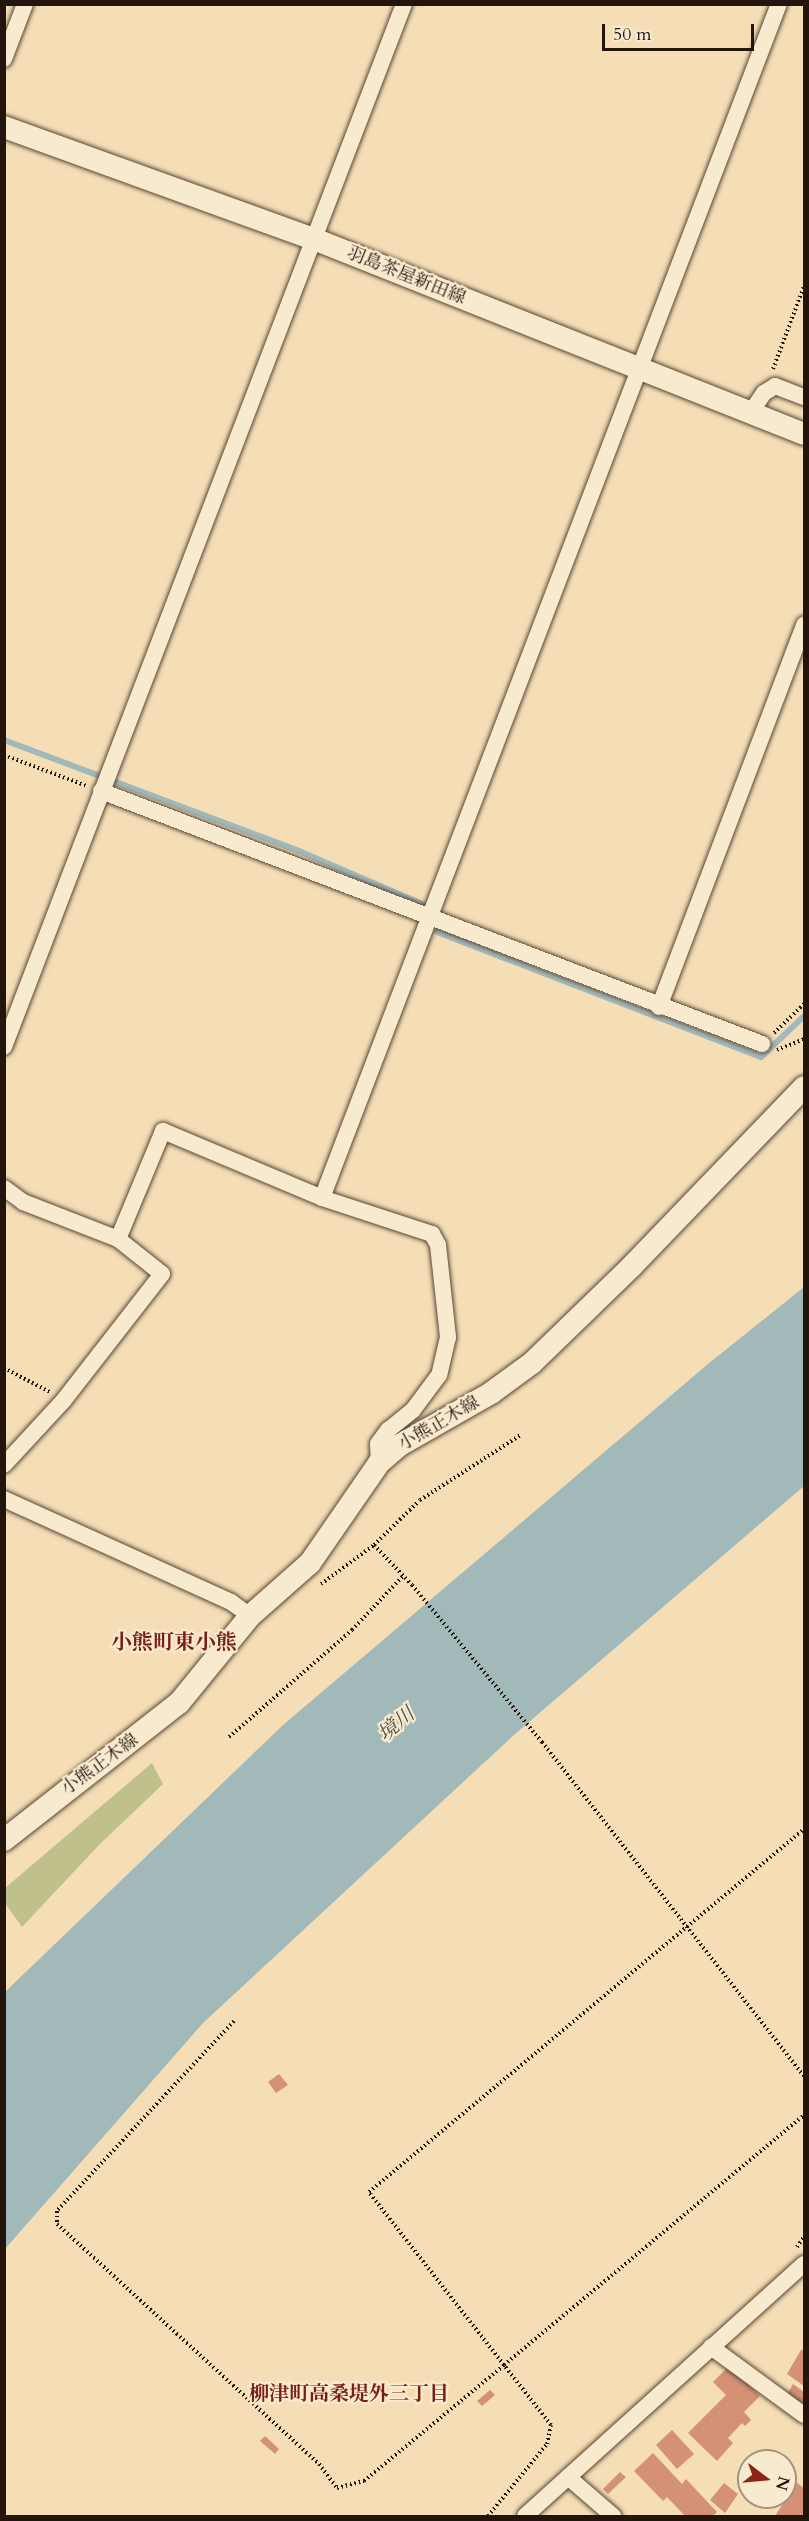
<!DOCTYPE html>
<meta charset="utf-8">
<style>
body{margin:0}
#map{position:relative;width:809px;height:2521px;overflow:hidden;background:#f5deb5;font-family:Cardo,"Noto Serif JP",serif}
div>[style]{position:absolute}
[style*='--x']{left:calc(var(--x)*1px);top:calc(var(--y)*1px);width:calc(var(--w)*1px);rotate:calc(var(--a)*1deg)}
.green>*{inset:0;background:#bfc08c}
.water>*{inset:0;background:#a2b9ba}
.stream>*{height:6px;margin:-3px;padding:0 3px;transform-origin:3px;border-radius:3px;background:#a2b9ba}
.building>*{inset:0;background:#d49176}
.path>*{height:4px;margin-top:-2px;transform-origin:0;background:repeating-linear-gradient(90deg,#24140e 0 1.5px,transparent 0 4.5px)}
.roads{filter:drop-shadow(0 0 2px #584638) drop-shadow(0 0 2px #584638)}
.minor>*{height:16px;margin:-8px;padding:0 8px;transform-origin:8px;border-radius:8px;background:#f8eacf}
.secondary>*{height:22px;margin:-11px;padding:0 11px;transform-origin:11px;border-radius:11px;background:#f8eacf}
span{translate:-50% -50%;white-space:nowrap;text-align:center;line-height:1.15;-webkit-text-stroke:4.5px #f8eacf;paint-order:stroke}
.street-label{font-size:18px;color:#24140e}
.water-label{font-size:20px;color:#504e4a;font-style:italic}
.neighbourhood-label{font-size:20px;color:#7a1f14;font-weight:700}
.quarter-label{font-size:21px;color:#7a1f14;font-weight:700}
.frame{position:absolute;inset:0;border:6px solid #24140e;pointer-events:none}
.north{position:absolute;left:737px;top:2449px;width:60px;height:60px;box-sizing:border-box;background:#f8eacf;border:2px solid #a39482;border-radius:50%;rotate:106deg;font-size:16px;font-weight:700;line-height:24px;text-align:center;color:#24140e}
.north::after{content:'';display:block;margin:auto;width:21px;height:27px;background:#8f2418;clip-path:polygon(50% 0,100% 100%,50% 72%,0 100%)}
.scale{position:absolute;left:602px;top:24px;width:152px;height:27px;box-sizing:border-box;border:3px solid #24140e;border-top:0;padding-left:8px;font-size:18px;line-height:21px;white-space:nowrap;color:#24140e;-webkit-text-stroke:4px #f8eacf;paint-order:stroke}
</style>
<div id="map">
<div class="green">
<div style="clip-path:polygon(152px 1763px,163px 1784px,99px 1845px,22px 1927px,5px 1903px,5px 1888px)"></div>
</div>
<div class="water">
<div style="clip-path:polygon(804px 1287px,804px 1486px,515px 1734px,203px 2023px,5px 2249px,5px 1992px,283px 1725px,708px 1364px)"></div>
</div>
<div class="stream">
<div style="--x:4;--y:740;--w:315;--a:20.6"></div>
<div style="--x:299;--y:851;--w:134;--a:23.3"></div>
<div style="--x:437;--y:932;--w:347;--a:21.1"></div>
<div style="--x:761;--y:1057;--w:59;--a:-43.6"></div>
</div>
<div class="building">
<div style="clip-path:polygon(279px 2074px,288px 2085px,276px 2093px,268px 2082px)"></div>
<div style="clip-path:polygon(801px 2350px,804px 2350px,804px 2386px,787px 2374px)"></div>
<div style="clip-path:polygon(729px 2366px,760px 2396px,744px 2412px,751px 2420px,745px 2426px,742px 2423px,728px 2438px,733px 2443px,717px 2461px,688px 2433px,726px 2395px,713px 2382px)"></div>
<div style="clip-path:polygon(793px 2384px,804px 2392px,803px 2405px,787px 2394px)"></div>
<div style="clip-path:polygon(490px 2390px,495px 2395px,482px 2406px,477px 2401px)"></div>
<div style="clip-path:polygon(672px 2430px,694px 2454px,677px 2469px,656px 2445px)"></div>
<div style="clip-path:polygon(265px 2436px,279px 2449px,275px 2454px,260px 2441px)"></div>
<div style="clip-path:polygon(653px 2453px,682px 2484px,686px 2479px,717px 2512px,713px 2516px,685px 2516px,667px 2497px,663px 2501px,634px 2471px)"></div>
<div style="clip-path:polygon(620px 2472px,626px 2477px,608px 2494px,603px 2489px)"></div>
<div style="clip-path:polygon(785px 2474px,804px 2488px,804px 2516px,775px 2516px,793px 2488px,785px 2482px)"></div>
<div style="clip-path:polygon(724px 2483px,738px 2494px,725px 2513px,710px 2500px)"></div>
</div>
<div class="path">
<div style="--x:773;--y:369;--w:89;--a:-69.5"></div>
<div style="--x:4;--y:755;--w:89;--a:20.5"></div>
<div style="--x:774;--y:1033;--w:42;--a:-44"></div>
<div style="--x:777;--y:1050;--w:29;--a:-22"></div>
<div style="--x:4;--y:1368;--w:52;--a:27.6"></div>
<div style="--x:374;--y:1545;--w:64;--a:-44.4"></div>
<div style="--x:420;--y:1500;--w:121;--a:-32.9"></div>
<div style="--x:321;--y:1584;--w:66;--a:-36.3"></div>
<div style="--x:374;--y:1545;--w:55;--a:46.5"></div>
<div style="--x:412;--y:1585;--w:204;--a:50.4"></div>
<div style="--x:542;--y:1742;--w:424;--a:51.9"></div>
<div style="--x:229;--y:1737;--w:163;--a:-41"></div>
<div style="--x:352;--y:1630;--w:74;--a:-46.6"></div>
<div style="--x:234;--y:2021;--w:260;--a:133"></div>
<div style="--x:57;--y:2211;--w:13;--a:90"></div>
<div style="--x:57;--y:2224;--w:355;--a:42.5"></div>
<div style="--x:319;--y:2464;--w:30;--a:53"></div>
<div style="--x:337;--y:2488;--w:28;--a:-15"></div>
<div style="--x:364;--y:2481;--w:182;--a:-39.6"></div>
<div style="--x:504;--y:2365;--w:219;--a:-128"></div>
<div style="--x:369;--y:2192;--w:567;--a:-39.84"></div>
<div style="--x:797;--y:2247;--w:12;--a:-55"></div>
<div style="--x:488;--y:2516;--w:93;--a:-50.7"></div>
<div style="--x:547;--y:2444;--w:19;--a:-78"></div>
<div style="--x:551;--y:2425;--w:76;--a:-128.1"></div>
<div style="--x:504;--y:2365;--w:391;--a:-39.8"></div>
</div>
<div class="roads">
<div class="minor">
<div style="--x:4;--y:59;--w:59;--a:-69.1"></div>
<div style="--x:751;--y:412;--w:23;--a:-56"></div>
<div style="--x:764;--y:393;--w:13;--a:-32"></div>
<div style="--x:775;--y:386;--w:31;--a:21"></div>
<div style="--x:101;--y:791;--w:708;--a:20.94"></div>
<div style="--x:659;--y:1007;--w:409;--a:-69.2"></div>
<div style="--x:4;--y:1047;--w:1117;--a:-69.02"></div>
<div style="--x:4;--y:1188;--w:24;--a:36"></div>
<div style="--x:23;--y:1202;--w:102;--a:21.3"></div>
<div style="--x:118;--y:1239;--w:56;--a:38.5"></div>
<div style="--x:162;--y:1274;--w:160;--a:127.9"></div>
<div style="--x:64;--y:1400;--w:88;--a:132.7"></div>
<div style="--x:322;--y:1198;--w:1278;--a:-69.06"></div>
<div style="--x:118;--y:1239;--w:117;--a:-67.4"></div>
<div style="--x:163;--y:1131;--w:173;--a:22.8"></div>
<div style="--x:322;--y:1198;--w:116;--a:18.1"></div>
<div style="--x:432;--y:1234;--w:13;--a:61"></div>
<div style="--x:438;--y:1245;--w:93;--a:83.8"></div>
<div style="--x:448;--y:1337;--w:39;--a:103"></div>
<div style="--x:439;--y:1375;--w:44;--a:126.6"></div>
<div style="--x:413;--y:1410;--w:32;--a:141"></div>
<div style="--x:388;--y:1430;--w:17;--a:126"></div>
<div style="--x:378;--y:1444;--w:19;--a:87"></div>
<div style="--x:4;--y:1499;--w:249;--a:24.4"></div>
<div style="--x:231;--y:1602;--w:24;--a:36"></div>
<div style="--x:711;--y:2347;--w:115;--a:36.2"></div>
<div style="--x:568;--y:2477;--w:60;--a:40.9"></div>
<div style="--x:525;--y:2516;--w:376;--a:-42.1"></div>
</div>
<div class="secondary">
<div style="--x:4;--y:127;--w:330;--a:19.9"></div>
<div style="--x:314;--y:239;--w:527;--a:21.7"></div>
<div style="--x:4;--y:1840;--w:222;--a:-38.1"></div>
<div style="--x:179;--y:1703;--w:112;--a:-50.8"></div>
<div style="--x:250;--y:1616;--w:80;--a:-41.5"></div>
<div style="--x:310;--y:1563;--w:121;--a:-55.4"></div>
<div style="--x:379;--y:1463;--w:28;--a:-41"></div>
<div style="--x:400;--y:1445;--w:105;--a:-29.7"></div>
<div style="--x:491;--y:1393;--w:51;--a:-36.2"></div>
<div style="--x:532;--y:1363;--w:139;--a:-44.1"></div>
<div style="--x:632;--y:1266;--w:248;--a:-46.1"></div>
</div>
</div>
<div class="street-label">
<span style="left:406px;top:276px;rotate:22deg">羽島茶屋新田線</span>
<span style="left:439px;top:1424px;rotate:-30deg">小熊正木線</span>
<span style="left:100px;top:1765px;rotate:-36deg">小熊正木線</span>
</div>
<div class="water-label">
<span style="left:396px;top:1724px;rotate:-40deg">境川</span>
</div>
<div class="neighbourhood-label">
<span style="left:349px;top:2393px">柳津町高桑堤外三丁目</span>
</div>
<div class="quarter-label">
<span style="left:174px;top:1643px">小熊町東小熊</span>
</div>
<div class="frame"></div>
<div class="north">N</div>
<div class="scale">50 m</div>
</div>
